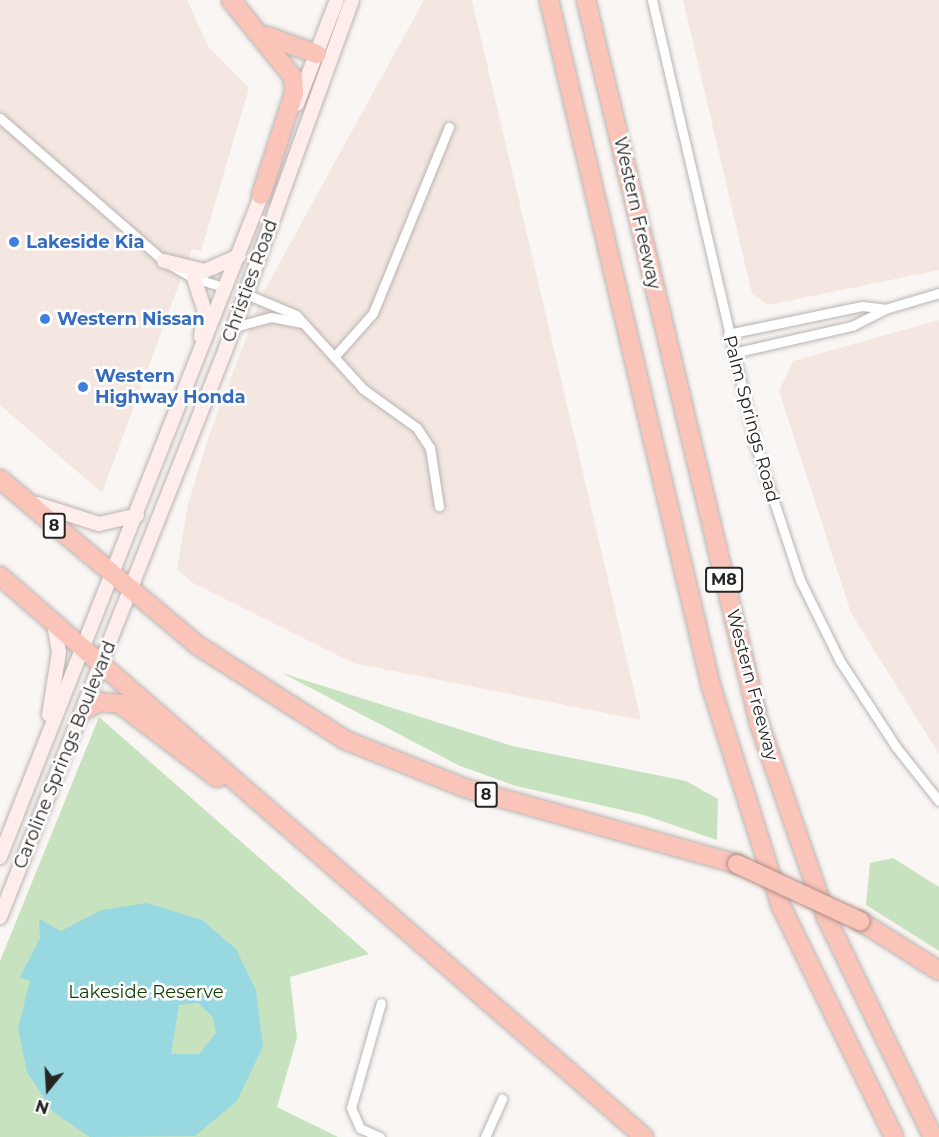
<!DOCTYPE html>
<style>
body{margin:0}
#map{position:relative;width:939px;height:1137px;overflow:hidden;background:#faf6f3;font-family:Montserrat,sans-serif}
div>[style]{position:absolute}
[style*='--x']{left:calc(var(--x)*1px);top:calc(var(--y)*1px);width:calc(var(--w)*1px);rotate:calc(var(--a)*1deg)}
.built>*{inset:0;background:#f4e7e1}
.green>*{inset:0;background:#c7e2bf}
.water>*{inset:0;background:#97d8e1}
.roads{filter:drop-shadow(0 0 2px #b9b4b2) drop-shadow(0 0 2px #b9b4b2)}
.street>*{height:9px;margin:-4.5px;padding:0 4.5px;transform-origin:4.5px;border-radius:4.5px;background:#fff}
.secondary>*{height:14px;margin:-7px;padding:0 7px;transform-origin:7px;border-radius:7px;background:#feedea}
.highway>*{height:18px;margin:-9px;padding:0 9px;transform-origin:9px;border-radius:9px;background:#fbc4b9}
.bridges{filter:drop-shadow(0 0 2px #b18c85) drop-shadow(0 0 2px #b18c85)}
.highway-bridge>*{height:18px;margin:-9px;padding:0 9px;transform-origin:9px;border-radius:9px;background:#fbc4b9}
.dots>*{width:16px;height:16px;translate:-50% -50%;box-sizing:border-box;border:3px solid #fff;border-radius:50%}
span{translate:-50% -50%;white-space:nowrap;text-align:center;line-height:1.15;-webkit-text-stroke:5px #fff;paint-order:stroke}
.shield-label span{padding:2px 4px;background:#fff;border:2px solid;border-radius:4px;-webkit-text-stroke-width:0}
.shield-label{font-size:16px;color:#272524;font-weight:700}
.street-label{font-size:18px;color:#272524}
.shop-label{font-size:18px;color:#366cbe;font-weight:700}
.left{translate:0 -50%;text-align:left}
.park-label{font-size:18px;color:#123d02}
.north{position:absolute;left:18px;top:1059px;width:60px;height:60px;-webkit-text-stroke:4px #fff;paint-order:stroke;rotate:198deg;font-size:16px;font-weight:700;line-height:24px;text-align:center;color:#272524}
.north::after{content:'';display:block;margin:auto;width:21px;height:27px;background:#272524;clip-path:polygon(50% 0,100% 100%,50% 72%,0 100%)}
</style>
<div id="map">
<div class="built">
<div style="clip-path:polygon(0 0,187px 0,208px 46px,249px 88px,201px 251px,192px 249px,102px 493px,0 405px)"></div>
<div style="clip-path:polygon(424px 0,472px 0,641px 720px,353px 663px,191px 582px,177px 569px,188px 504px,209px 435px,264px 291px)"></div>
<div style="clip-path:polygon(683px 0,939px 0,939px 270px,768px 305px,752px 294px)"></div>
<div style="clip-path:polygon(939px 320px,939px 754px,851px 613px,779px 391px,793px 361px)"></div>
</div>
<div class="green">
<div style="clip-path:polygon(282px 673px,512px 746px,686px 781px,718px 799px,717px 840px,644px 815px,516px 786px,460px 766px)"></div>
<div style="clip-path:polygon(99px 717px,369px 954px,290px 977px,297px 1038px,277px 1107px,338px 1137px,0 1137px,0 961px)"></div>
<div style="clip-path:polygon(893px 858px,939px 887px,939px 951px,866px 905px,870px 863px)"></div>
</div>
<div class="water">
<div style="clip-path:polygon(evenodd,147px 903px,202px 920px,236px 949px,256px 990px,263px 1046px,237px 1101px,195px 1136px,90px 1137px,53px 1112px,27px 1072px,18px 1028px,30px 981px,20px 977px,40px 938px,39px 919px,61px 931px,102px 910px,147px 903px,198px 1003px,213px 1017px,216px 1033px,199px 1054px,171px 1054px,179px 1005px,198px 1003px)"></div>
</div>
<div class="roads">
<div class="street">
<div style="--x:652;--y:0;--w:456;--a:76.9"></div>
<div style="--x:755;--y:444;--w:143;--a:71.7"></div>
<div style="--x:800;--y:580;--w:90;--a:63.7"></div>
<div style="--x:840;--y:661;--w:103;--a:56.9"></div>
<div style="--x:896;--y:747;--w:69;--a:51.5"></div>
<div style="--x:0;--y:118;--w:218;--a:41.1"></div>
<div style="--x:164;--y:261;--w:34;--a:30"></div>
<div style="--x:194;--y:278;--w:34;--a:17"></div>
<div style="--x:246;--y:294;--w:54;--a:22.8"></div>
<div style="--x:296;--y:315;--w:100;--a:47.8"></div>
<div style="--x:363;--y:389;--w:67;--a:35.8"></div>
<div style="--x:417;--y:428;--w:24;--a:57"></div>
<div style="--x:430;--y:448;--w:59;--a:81.2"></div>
<div style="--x:234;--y:327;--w:38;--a:-15"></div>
<div style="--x:271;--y:317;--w:32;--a:11"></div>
<div style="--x:728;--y:334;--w:137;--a:-11.8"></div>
<div style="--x:862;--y:306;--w:23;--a:7"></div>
<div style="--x:733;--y:353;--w:122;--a:-12.8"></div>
<div style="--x:852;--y:326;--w:37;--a:-27"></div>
<div style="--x:885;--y:309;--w:56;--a:-16.5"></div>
<div style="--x:334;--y:357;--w:59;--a:-48.4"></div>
<div style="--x:373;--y:313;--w:201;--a:-67.8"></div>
<div style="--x:380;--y:1137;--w:22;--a:-156"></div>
<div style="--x:360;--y:1128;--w:22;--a:-114"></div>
<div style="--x:351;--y:1108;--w:109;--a:-74.1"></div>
<div style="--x:485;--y:1137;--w:42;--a:-65.9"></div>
</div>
<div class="secondary">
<div style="--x:297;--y:104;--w:111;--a:-69"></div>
<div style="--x:164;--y:261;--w:42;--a:13.7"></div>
<div style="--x:205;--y:271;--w:37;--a:-24"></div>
<div style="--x:194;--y:278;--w:35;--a:72"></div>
<div style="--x:205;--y:311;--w:26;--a:99"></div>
<div style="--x:37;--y:504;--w:65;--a:17.9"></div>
<div style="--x:99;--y:524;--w:39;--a:-13"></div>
<div style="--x:49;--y:715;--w:64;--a:-81"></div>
<div style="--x:59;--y:652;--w:29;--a:-100"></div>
<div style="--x:0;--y:857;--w:721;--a:-68.45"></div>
<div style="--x:0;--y:917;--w:609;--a:-68.32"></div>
<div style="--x:225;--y:351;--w:373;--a:-70.1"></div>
</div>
<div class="highway">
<div style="--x:231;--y:0;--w:99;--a:51.2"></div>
<div style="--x:293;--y:77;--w:16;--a:86"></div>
<div style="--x:294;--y:93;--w:107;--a:107.9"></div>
<div style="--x:549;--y:0;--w:705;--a:76.71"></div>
<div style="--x:711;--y:686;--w:229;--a:72.4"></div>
<div style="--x:780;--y:904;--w:259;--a:63.9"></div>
<div style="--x:586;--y:0;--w:743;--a:76.54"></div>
<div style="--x:759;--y:723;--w:205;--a:70.9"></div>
<div style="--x:826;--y:917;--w:245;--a:64.1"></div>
<div style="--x:267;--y:36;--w:53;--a:19.8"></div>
<div style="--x:0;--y:479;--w:258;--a:40.1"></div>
<div style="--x:197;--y:645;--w:176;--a:32.7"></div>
<div style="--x:345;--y:740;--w:129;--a:21.8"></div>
<div style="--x:465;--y:788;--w:282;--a:15.6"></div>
<div style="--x:0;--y:576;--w:854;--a:41.06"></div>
<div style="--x:85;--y:710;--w:16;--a:-30"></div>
<div style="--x:99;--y:702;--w:21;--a:5"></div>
<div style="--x:120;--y:704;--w:122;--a:37.3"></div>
<div style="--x:860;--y:921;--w:93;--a:32.3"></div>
</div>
</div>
<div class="bridges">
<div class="highway-bridge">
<div style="--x:737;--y:864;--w:136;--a:24.9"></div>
</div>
</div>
<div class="dots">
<div style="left:14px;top:242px;background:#3f7fe0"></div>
<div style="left:45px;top:319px;background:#3f7fe0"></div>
<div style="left:83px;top:387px;background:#3f7fe0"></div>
</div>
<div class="shield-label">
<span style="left:54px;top:526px">8</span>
<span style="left:724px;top:580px">M8</span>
<span style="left:486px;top:795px">8</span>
</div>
<div class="street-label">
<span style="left:637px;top:213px;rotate:77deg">Western Freeway</span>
<span style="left:250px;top:281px;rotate:-70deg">Christies Road</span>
<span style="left:751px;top:419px;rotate:75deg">Palm Springs Road</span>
<span style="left:752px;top:685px;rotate:75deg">Western Freeway</span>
<span style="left:65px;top:755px;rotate:-68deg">Caroline Springs Boulevard</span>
</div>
<div class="shop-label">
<span class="left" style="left:26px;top:242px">Lakeside Kia</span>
<span class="left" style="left:57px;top:319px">Western Nissan</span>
<span class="left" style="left:95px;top:387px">Western<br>Highway Honda</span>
</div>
<div class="park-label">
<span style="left:146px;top:992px">Lakeside Reserve</span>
</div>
<div class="north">N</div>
</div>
